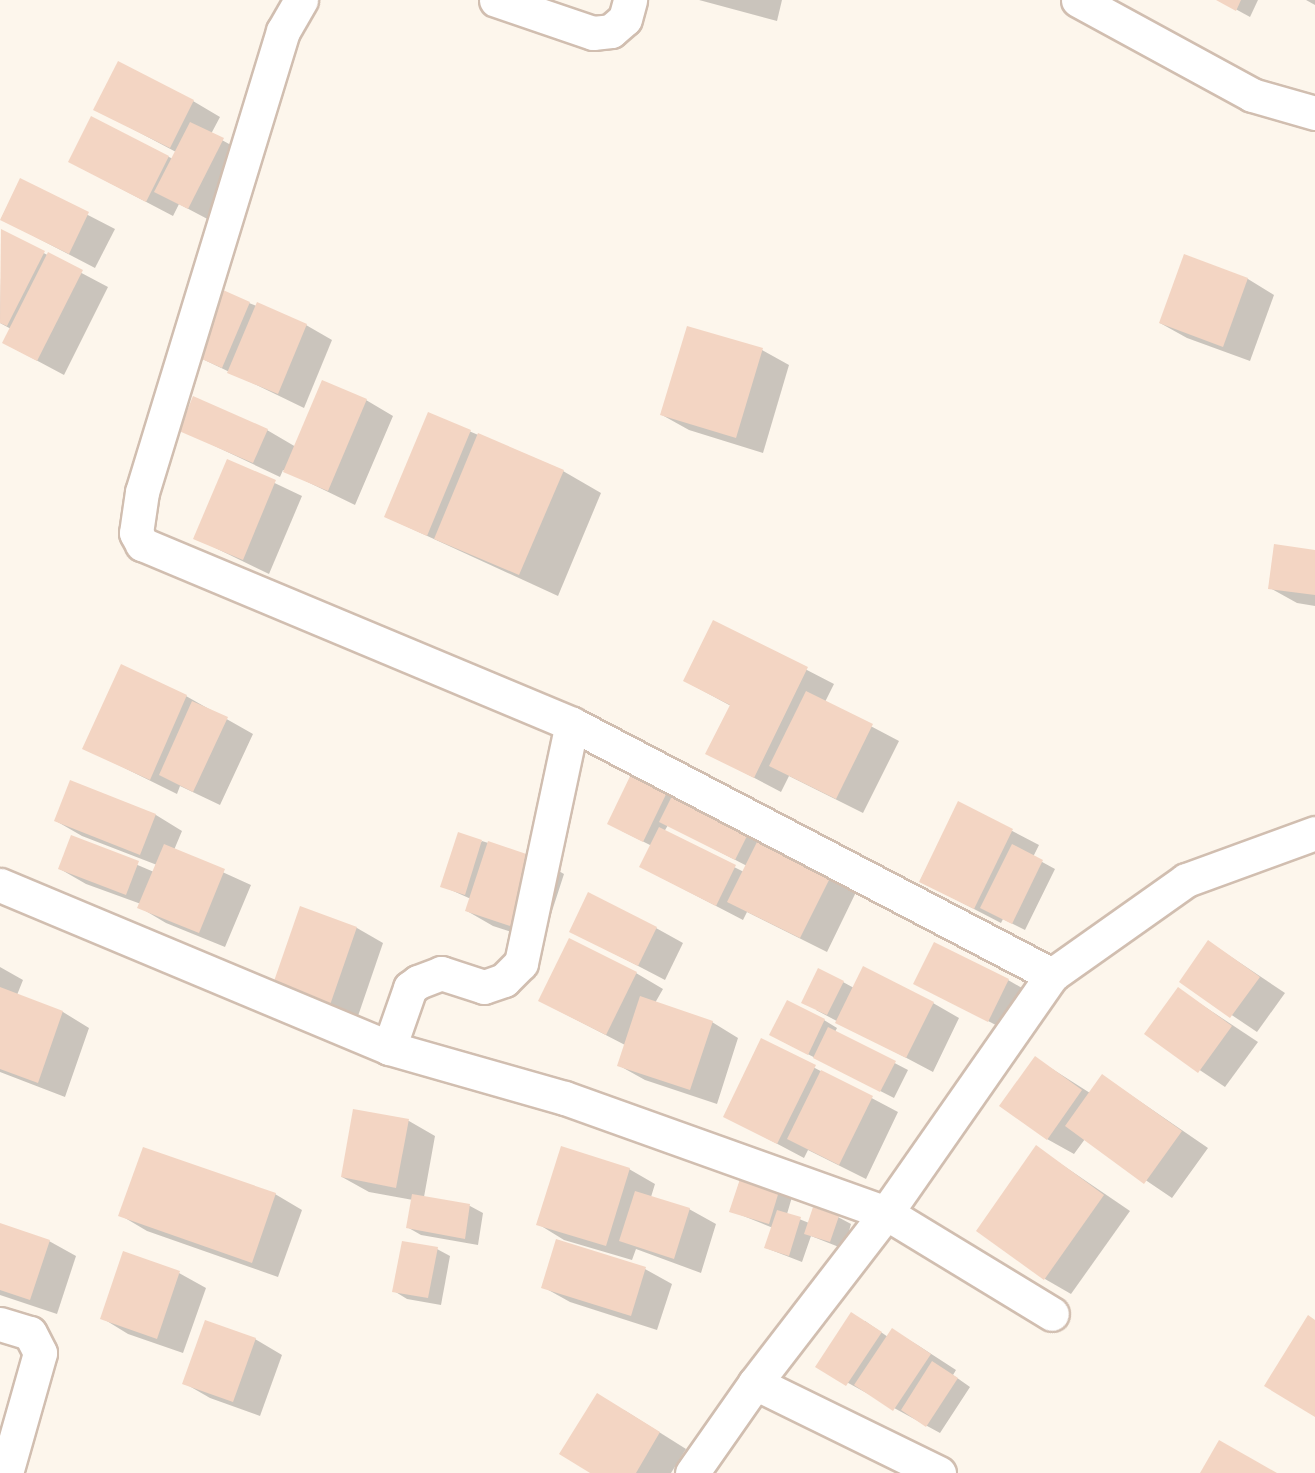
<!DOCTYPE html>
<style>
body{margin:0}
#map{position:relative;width:1315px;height:1473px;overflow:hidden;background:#fdf6ec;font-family:Karla,sans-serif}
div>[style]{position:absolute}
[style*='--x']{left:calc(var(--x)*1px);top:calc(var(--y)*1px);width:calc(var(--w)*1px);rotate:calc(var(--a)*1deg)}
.shadow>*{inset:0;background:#0003}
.building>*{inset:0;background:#f3d5c3}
.roads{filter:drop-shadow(2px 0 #d1beb0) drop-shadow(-2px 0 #d1beb0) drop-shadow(0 2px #d1beb0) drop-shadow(0 -2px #d1beb0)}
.minor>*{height:33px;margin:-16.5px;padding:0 16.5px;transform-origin:16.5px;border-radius:16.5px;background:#fff}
span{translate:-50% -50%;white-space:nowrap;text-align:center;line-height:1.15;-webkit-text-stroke:4.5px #fffaf3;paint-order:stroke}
</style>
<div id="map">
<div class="shadow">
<i style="clip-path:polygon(699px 0,782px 0,777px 21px)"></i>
<i style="clip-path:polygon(1219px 0,1258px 0,1250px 17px)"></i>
<i style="clip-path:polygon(1306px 0,1315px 0,1315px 5px)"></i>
<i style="clip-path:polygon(193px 101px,220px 117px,211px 134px,249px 155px,215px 223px,179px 204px,173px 216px,70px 162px,92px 118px,173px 159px,176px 152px,95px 109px)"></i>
<i style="clip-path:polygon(20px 180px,115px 229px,95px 268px,1px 219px)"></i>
<i style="clip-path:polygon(2px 231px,108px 287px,64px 375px,4px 343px,11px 329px,0 323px)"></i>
<i style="clip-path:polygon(1185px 256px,1248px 279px,1274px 295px,1250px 361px,1187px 338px,1160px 323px)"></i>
<i style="clip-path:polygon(249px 303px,306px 325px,332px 340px,304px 408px,188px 352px)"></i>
<i style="clip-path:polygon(762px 350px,789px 365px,763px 453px,689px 430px,662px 415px)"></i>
<i style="clip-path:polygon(366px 400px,393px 416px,355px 505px,283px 470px,280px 477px,181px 430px,267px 430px,296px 447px)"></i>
<i style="clip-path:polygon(429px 414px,563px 471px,601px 493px,558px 596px,386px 517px)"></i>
<i style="clip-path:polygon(228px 461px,302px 496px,269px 574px,195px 538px)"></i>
<i style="clip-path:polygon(1315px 551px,1315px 606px,1297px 603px,1270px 588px)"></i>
<i style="clip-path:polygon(714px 622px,834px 684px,825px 702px,899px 741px,863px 813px,789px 776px,781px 792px,707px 753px,731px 706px,685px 681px)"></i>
<i style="clip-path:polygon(186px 696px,253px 734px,220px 805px,180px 786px,177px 794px,84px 748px)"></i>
<i style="clip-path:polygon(evenodd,636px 768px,858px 888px,827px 952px,747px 912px,743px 920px,641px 867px,652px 846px,622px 831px,636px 768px,668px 825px,747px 866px,744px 872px,664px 832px,668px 825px)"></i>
<i style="clip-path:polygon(71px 782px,156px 815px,182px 831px,174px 850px,251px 885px,225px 947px,166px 923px,139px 907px,141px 904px,86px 884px,60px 869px,72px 837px,154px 872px,157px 865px,82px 836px,56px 821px)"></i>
<i style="clip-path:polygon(959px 803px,1039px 845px,1033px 857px,1055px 869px,1025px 930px,1003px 919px,1001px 923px,920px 881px)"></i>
<i style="clip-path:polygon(482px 841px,538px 859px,564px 874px,542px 942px,493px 926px,467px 911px,471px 899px,442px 886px)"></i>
<i style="clip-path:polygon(301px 908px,357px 928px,383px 943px,357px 1019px,301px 998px)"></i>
<i style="clip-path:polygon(656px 928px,683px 943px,665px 980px,571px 931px)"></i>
<i style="clip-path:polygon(1209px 942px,1285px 993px,1257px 1032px,1181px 981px)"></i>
<i style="clip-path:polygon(0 967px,23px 980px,17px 995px,63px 1012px,89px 1028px,65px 1097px,0 1072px)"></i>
<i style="clip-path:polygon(636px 973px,663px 989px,655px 1003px,712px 1022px,738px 1038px,717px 1104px,645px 1080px,618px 1065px,625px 1045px,540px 1001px)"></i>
<i style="clip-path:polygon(1008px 980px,1034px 995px,1015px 1035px,915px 983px)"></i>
<i style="clip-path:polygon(843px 982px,854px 988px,933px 1003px,959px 1018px,933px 1072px,816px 1010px)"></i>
<i style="clip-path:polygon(1178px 989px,1258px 1042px,1225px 1087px,1146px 1034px)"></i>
<i style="clip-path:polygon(824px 1020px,837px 1028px,835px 1032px,908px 1070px,894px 1098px,784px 1042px)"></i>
<i style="clip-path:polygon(762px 1040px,898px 1112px,866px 1179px,808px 1150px,804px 1158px,725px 1116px)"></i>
<i style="clip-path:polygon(1035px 1058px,1090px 1093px,1103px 1076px,1208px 1148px,1172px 1198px,1085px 1139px,1074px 1154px,1047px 1139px)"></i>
<i style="clip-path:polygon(354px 1111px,409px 1121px,435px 1136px,424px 1197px,470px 1206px,483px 1213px,478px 1245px,421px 1235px,407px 1227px,413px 1200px,369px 1192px,342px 1177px)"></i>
<i style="clip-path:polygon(1036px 1147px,1130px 1211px,1071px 1294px,1045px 1279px)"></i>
<i style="clip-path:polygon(629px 1169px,655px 1184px,651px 1197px,689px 1209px,716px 1224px,701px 1273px,636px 1249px,632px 1260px,564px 1240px,538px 1224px)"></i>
<i style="clip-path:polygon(741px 1177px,792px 1197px,787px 1214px,809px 1223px,838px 1217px,851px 1224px,844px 1249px,811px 1236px,802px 1262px,766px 1248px,773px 1228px,731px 1211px)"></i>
<i style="clip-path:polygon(275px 1194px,302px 1210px,278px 1277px,147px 1231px,120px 1215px)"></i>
<i style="clip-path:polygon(0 1225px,49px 1241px,76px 1256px,57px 1314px,0 1295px)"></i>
<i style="clip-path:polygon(557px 1240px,645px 1269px,672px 1284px,657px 1330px,570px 1302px,543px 1287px)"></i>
<i style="clip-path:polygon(437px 1249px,450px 1256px,441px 1305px,407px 1299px,394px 1291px)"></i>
<i style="clip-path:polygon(179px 1273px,206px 1288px,183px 1353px,128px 1334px,102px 1318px)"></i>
<i style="clip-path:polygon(865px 1321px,888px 1337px,893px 1330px,919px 1346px,956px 1370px,953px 1375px,970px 1387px,940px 1433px,817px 1366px)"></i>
<i style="clip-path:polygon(255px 1339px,282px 1355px,260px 1416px,210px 1398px,184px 1383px)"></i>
<i style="clip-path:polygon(624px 1410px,686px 1449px,671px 1473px,593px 1473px)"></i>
</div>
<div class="building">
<i style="clip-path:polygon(1216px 0,1241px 0,1236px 11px)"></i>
<i style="clip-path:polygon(118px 61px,194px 100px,170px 148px,93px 110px)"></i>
<i style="clip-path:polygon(91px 116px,169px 156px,146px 202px,68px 162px)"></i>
<i style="clip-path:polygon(190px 122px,224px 138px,188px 209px,154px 192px)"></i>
<i style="clip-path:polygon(20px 178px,89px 212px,69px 254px,0 220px)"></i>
<i style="clip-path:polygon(1px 229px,45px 251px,7px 326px,0 323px)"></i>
<i style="clip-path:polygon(48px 252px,83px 270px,37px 361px,2px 343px)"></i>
<i style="clip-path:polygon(1184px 254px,1248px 278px,1223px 347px,1159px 323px)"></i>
<i style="clip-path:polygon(214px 286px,250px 302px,222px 368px,186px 352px)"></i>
<i style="clip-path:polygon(257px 302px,307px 324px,278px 394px,227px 373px)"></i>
<i style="clip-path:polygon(687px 326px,763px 348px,736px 438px,660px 415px)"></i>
<i style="clip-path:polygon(322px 380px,367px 399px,328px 491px,283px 472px)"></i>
<i style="clip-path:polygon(193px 396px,268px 429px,253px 463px,179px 431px)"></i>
<i style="clip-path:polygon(428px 412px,471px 430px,427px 536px,384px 517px)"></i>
<i style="clip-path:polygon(478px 433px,564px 470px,519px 575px,434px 539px)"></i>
<i style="clip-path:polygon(227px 459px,276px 480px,243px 560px,193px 539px)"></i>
<i style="clip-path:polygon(1274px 544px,1315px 550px,1315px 595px,1268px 589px)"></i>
<i style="clip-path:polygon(713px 620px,808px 667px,754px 778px,705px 754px,730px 705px,683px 681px)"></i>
<i style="clip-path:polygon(121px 664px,187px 695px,150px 780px,82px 749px)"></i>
<i style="clip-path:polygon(806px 691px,873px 724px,836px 799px,769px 766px)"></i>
<i style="clip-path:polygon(192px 701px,228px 717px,193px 792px,159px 775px)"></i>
<i style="clip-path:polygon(635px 766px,671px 784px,643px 842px,607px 824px)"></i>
<i style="clip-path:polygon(70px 780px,156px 814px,140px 855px,54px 821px)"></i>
<i style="clip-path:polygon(676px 788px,752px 826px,735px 860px,659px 822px)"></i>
<i style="clip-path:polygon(958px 801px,1013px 829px,974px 909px,919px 882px)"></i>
<i style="clip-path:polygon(659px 827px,736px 865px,716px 906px,639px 867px)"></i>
<i style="clip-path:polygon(458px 832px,482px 840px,465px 895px,440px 887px)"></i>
<i style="clip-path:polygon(71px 835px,139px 861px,126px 895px,58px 869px)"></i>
<i style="clip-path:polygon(760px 836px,833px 872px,800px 938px,727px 902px)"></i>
<i style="clip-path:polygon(488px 841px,538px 858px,516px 928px,465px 911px)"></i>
<i style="clip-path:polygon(164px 844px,225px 869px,199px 933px,137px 908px)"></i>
<i style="clip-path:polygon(1012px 844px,1043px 860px,1012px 924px,980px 908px)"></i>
<i style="clip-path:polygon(588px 892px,657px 927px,638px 966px,569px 932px)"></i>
<i style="clip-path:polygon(300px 906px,357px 927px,330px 1005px,273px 984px)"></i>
<i style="clip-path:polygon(569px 938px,637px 972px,606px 1035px,538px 1001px)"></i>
<i style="clip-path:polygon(1208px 940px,1260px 977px,1230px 1018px,1179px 982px)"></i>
<i style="clip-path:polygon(934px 942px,1009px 979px,988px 1022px,913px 984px)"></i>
<i style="clip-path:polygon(863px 966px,934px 1002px,906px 1058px,835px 1023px)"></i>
<i style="clip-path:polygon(818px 968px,844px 981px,827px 1015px,801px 1003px)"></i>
<i style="clip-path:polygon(0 987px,63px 1011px,38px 1083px,0 1069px)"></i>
<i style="clip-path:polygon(1178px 987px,1232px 1026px,1198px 1073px,1144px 1034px)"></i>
<i style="clip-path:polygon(640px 996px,713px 1021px,690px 1090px,617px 1066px)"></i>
<i style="clip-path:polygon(787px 1000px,825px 1019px,808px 1055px,769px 1035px)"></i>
<i style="clip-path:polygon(828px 1027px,896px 1061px,880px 1092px,813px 1058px)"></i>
<i style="clip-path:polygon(761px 1038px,816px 1065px,777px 1144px,723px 1117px)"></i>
<i style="clip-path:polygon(1035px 1056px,1082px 1090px,1047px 1140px,999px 1106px)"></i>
<i style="clip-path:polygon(821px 1070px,873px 1096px,839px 1165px,787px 1139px)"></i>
<i style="clip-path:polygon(1102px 1074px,1182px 1131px,1144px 1184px,1065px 1126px)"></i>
<i style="clip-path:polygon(353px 1109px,409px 1119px,396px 1188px,341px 1177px)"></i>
<i style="clip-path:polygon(1036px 1145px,1104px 1195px,1044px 1280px,976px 1231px)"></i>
<i style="clip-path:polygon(561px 1146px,630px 1168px,606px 1246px,536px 1225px)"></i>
<i style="clip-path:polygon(143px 1147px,276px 1193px,252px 1263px,118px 1216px)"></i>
<i style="clip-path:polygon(741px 1176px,780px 1188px,769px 1224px,729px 1212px)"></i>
<i style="clip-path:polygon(635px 1191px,690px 1208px,674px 1259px,619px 1241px)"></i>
<i style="clip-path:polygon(412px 1194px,470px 1204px,465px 1239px,406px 1228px)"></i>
<i style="clip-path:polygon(813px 1207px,839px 1216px,830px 1242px,804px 1234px)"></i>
<i style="clip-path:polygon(777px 1210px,801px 1217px,789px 1256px,764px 1248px)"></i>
<i style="clip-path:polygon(0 1223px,50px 1240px,30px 1300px,0 1290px)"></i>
<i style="clip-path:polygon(556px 1239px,646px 1267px,631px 1316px,541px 1288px)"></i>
<i style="clip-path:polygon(402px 1241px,438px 1247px,428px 1298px,392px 1292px)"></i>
<i style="clip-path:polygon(123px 1251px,180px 1271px,157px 1339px,100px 1319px)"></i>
<i style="clip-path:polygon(851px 1312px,882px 1332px,846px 1386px,815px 1367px)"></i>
<i style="clip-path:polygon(1308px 1315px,1315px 1320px,1315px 1417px,1264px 1386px)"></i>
<i style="clip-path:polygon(205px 1320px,256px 1338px,233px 1402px,182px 1384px)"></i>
<i style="clip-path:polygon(892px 1328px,931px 1354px,893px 1411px,854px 1385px)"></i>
<i style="clip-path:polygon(932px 1361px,958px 1378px,926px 1427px,901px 1410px)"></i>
<i style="clip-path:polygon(597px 1393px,660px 1432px,636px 1473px,590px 1473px,559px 1454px)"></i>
<i style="clip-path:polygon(1219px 1440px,1277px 1473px,1200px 1473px)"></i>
</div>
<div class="roads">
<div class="minor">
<i style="--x:301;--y:0;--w:36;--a:120"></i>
<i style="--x:283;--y:31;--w:482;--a:107"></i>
<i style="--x:142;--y:492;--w:41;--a:98.3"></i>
<i style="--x:136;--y:533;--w:13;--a:61"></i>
<i style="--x:142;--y:544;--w:466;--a:22.7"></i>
<i style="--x:572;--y:724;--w:542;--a:27.61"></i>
<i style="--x:496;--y:0;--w:102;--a:18.8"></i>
<i style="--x:593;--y:33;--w:18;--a:-6"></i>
<i style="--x:611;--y:31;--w:18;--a:-41"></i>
<i style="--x:625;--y:19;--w:20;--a:-75"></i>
<i style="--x:1078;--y:0;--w:198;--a:28.6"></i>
<i style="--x:1252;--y:95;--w:66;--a:15.9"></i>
<i style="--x:0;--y:885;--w:422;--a:22.7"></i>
<i style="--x:389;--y:1048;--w:183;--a:15.9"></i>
<i style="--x:565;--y:1098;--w:341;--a:19.7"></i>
<i style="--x:886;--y:1213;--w:194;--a:31.3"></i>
<i style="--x:389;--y:1048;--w:64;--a:-70.7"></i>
<i style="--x:410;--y:988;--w:10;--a:-37"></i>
<i style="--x:418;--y:982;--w:25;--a:-21"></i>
<i style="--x:441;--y:973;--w:45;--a:18"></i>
<i style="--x:484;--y:987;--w:21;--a:-19"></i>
<i style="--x:504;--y:980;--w:24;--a:-45"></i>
<i style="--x:521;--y:963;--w:244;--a:-78"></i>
<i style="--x:0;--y:1324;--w:31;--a:17"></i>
<i style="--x:30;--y:1333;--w:22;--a:63"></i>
<i style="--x:40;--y:1353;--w:125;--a:105.8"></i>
<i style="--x:755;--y:1383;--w:205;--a:26.1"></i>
<i style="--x:692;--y:1473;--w:110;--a:-55"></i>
<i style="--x:755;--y:1383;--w:215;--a:-52.4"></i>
<i style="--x:886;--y:1213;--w:290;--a:-55.1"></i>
<i style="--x:1052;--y:975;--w:164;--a:-35.3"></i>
<i style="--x:1186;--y:880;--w:137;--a:-20"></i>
</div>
</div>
</div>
